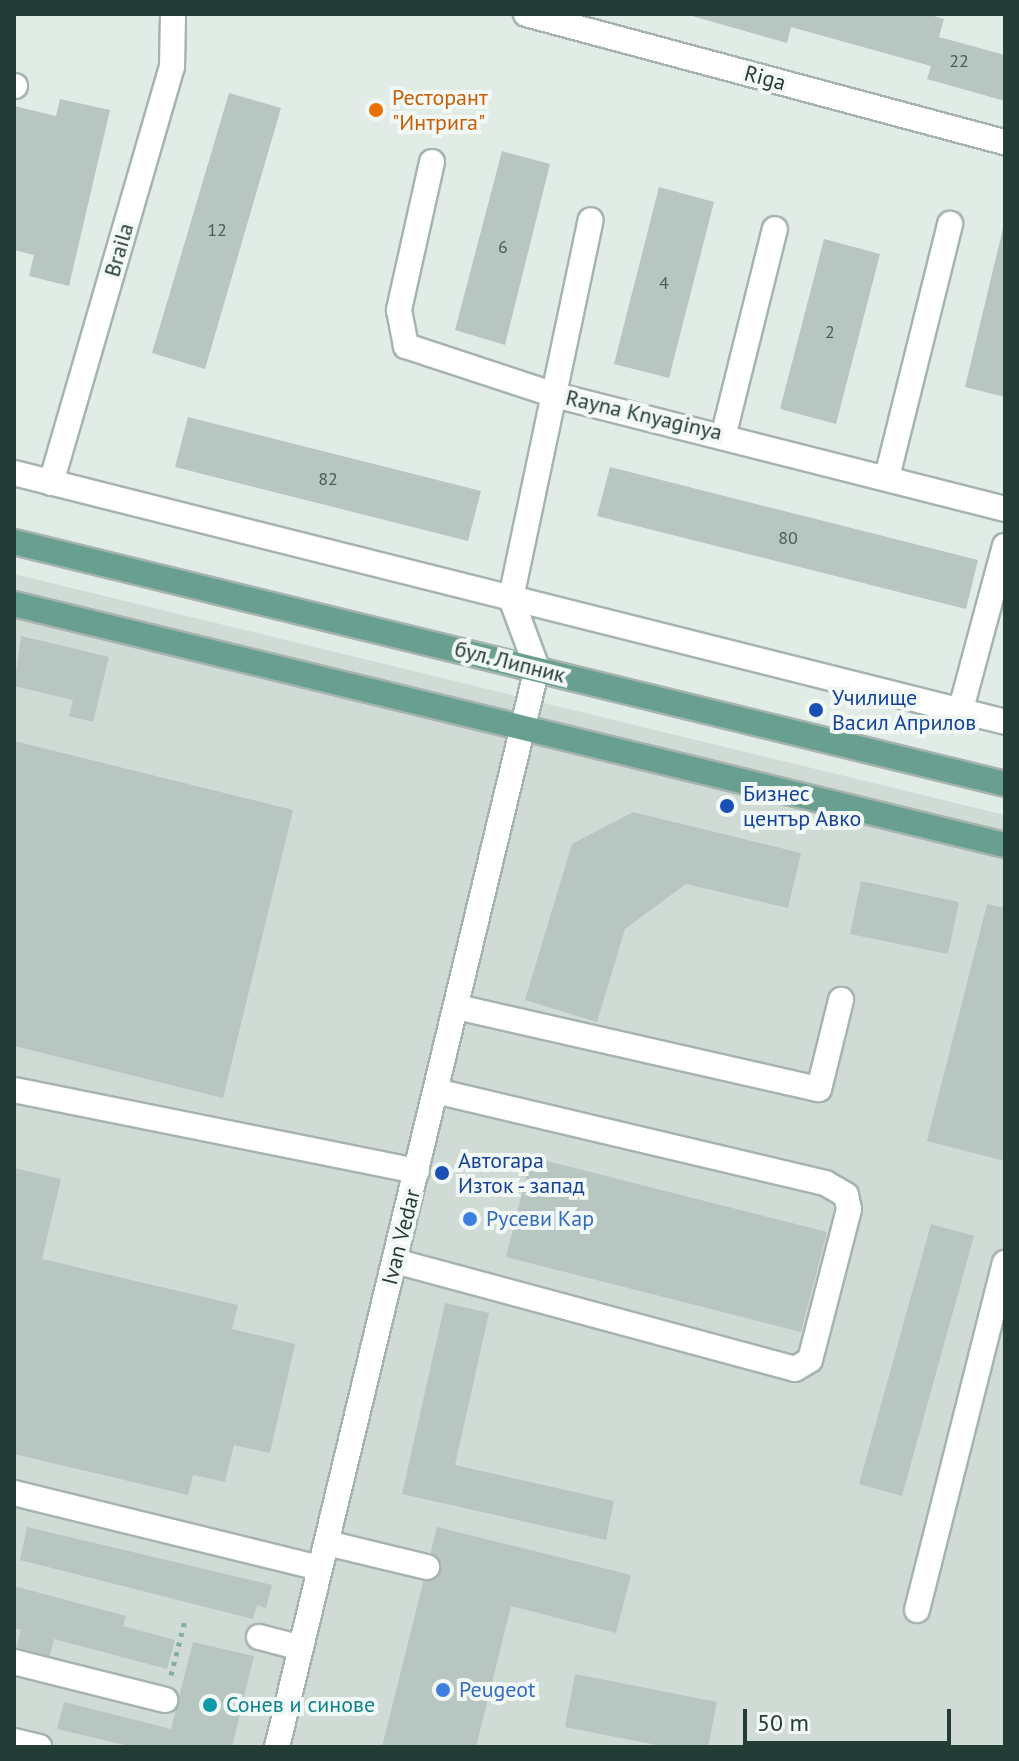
<!DOCTYPE html>
<meta charset="utf-8">
<style>
body{margin:0}
#map{position:relative;width:1019px;height:1761px;overflow:hidden;background:#e2ece7;font-family:"PT Sans",sans-serif}
div>[style]{position:absolute}
[style*='--x']{left:calc(var(--x)*1px);top:calc(var(--y)*1px);width:calc(var(--w)*1px);rotate:calc(var(--a)*1deg)}
.built>*{inset:0;background:#d0dbd6}
.building>*{inset:0;background:#b7c6c0}
.path>*{height:5px;margin-top:-2.5px;transform-origin:0;background:repeating-linear-gradient(90deg,#84aea0 0 4px,transparent 0 10px)}
.roads{filter:drop-shadow(2px 0 #a5b4ae) drop-shadow(-2px 0 #a5b4ae) drop-shadow(0 2px #a5b4ae) drop-shadow(0 -2px #a5b4ae)}
.minor>*{height:24px;margin:-12px;padding:0 12px;transform-origin:12px;border-radius:12px;background:#fff}
.major>*{height:24px;margin:-12px;padding:0 12px;transform-origin:12px;border-radius:12px;background:#689f90}
.dots>*{width:22px;height:22px;translate:-50% -50%;box-sizing:border-box;border:4px solid #f2f8f5;border-radius:50%}
span{translate:-50% -50%;white-space:nowrap;text-align:center;line-height:1.15;-webkit-text-stroke:8px #f2f8f5;paint-order:stroke}
.number-label{font-size:18px;color:#485e58}
.number-label span{-webkit-text-stroke-width:0}
.street-label{font-size:22px;color:#233c35}
.food-label{font-size:22px;color:#c56008}
.left{translate:0 -50%;text-align:left}
.transit-label{font-size:22px;color:#164399}
.shop-label{font-size:22px;color:#366cbe}
.culture-label{font-size:22px;color:#0d838f}
.frame{position:absolute;inset:0;border:16px solid #233c35;pointer-events:none}
.scale{position:absolute;left:743px;top:1709px;width:208px;height:36px;box-sizing:border-box;border:4px solid #233c35;border-top:0;padding-left:10px;font-size:24px;line-height:28px;white-space:nowrap;color:#233c35;-webkit-text-stroke:6px #f2f8f5;paint-order:stroke}
</style>
<div id="map">
<div class="built">
<i style="clip-path:polygon(14px 574px,1005px 815px,1005px 1747px,14px 1747px)"></i>
</div>
<div class="building">
<i style="clip-path:polygon(685px 14px,927px 14px,944px 19px,939px 37px,1005px 55px,1005px 101px,927px 79px,931px 66px,791px 27px,787px 43px)"></i>
<i style="clip-path:polygon(229px 93px,281px 108px,205px 369px,152px 353px)"></i>
<i style="clip-path:polygon(60px 99px,110px 110px,69px 286px,29px 276px,34px 255px,14px 250px,14px 106px,56px 116px)"></i>
<i style="clip-path:polygon(502px 151px,550px 164px,505px 345px,455px 330px)"></i>
<i style="clip-path:polygon(659px 187px,714px 202px,669px 378px,614px 364px)"></i>
<i style="clip-path:polygon(1004px 224px,1005px 224px,1005px 397px,965px 387px)"></i>
<i style="clip-path:polygon(824px 239px,880px 254px,836px 424px,780px 409px)"></i>
<i style="clip-path:polygon(188px 417px,481px 491px,468px 541px,175px 467px)"></i>
<i style="clip-path:polygon(610px 467px,978px 560px,966px 609px,597px 516px)"></i>
<i style="clip-path:polygon(21px 636px,109px 657px,93px 722px,69px 716px,73px 700px,14px 686px)"></i>
<i style="clip-path:polygon(14px 741px,293px 810px,223px 1098px,14px 1046px)"></i>
<i style="clip-path:polygon(633px 812px,801px 853px,788px 908px,686px 884px,625px 929px,597px 1022px,525px 1000px,572px 844px)"></i>
<i style="clip-path:polygon(861px 881px,959px 902px,948px 954px,850px 934px)"></i>
<i style="clip-path:polygon(987px 904px,1005px 908px,1005px 1161px,927px 1141px)"></i>
<i style="clip-path:polygon(531px 1157px,827px 1232px,801px 1332px,506px 1257px)"></i>
<i style="clip-path:polygon(14px 1168px,61px 1179px,42px 1259px,238px 1305px,232px 1329px,295px 1344px,270px 1453px,234px 1445px,225px 1482px,193px 1475px,188px 1495px,14px 1454px)"></i>
<i style="clip-path:polygon(931px 1224px,974px 1236px,902px 1496px,859px 1484px)"></i>
<i style="clip-path:polygon(445px 1303px,489px 1313px,455px 1465px,614px 1501px,606px 1540px,402px 1494px)"></i>
<i style="clip-path:polygon(27px 1527px,272px 1585px,266px 1608px,257px 1605px,253px 1619px,20px 1560px)"></i>
<i style="clip-path:polygon(437px 1527px,631px 1575px,616px 1633px,511px 1606px,476px 1747px,382px 1747px)"></i>
<i style="clip-path:polygon(14px 1586px,126px 1616px,123px 1626px,175px 1640px,167px 1669px,54px 1639px,47px 1666px,14px 1657px,21px 1630px,14px 1628px)"></i>
<i style="clip-path:polygon(193px 1642px,254px 1656px,232px 1747px,133px 1747px,57px 1729px,64px 1702px,171px 1729px)"></i>
<i style="clip-path:polygon(575px 1674px,717px 1702px,708px 1747px,667px 1747px,565px 1727px)"></i>
</div>
<div class="path">
<i style="--x:171;--y:1675;--w:57;--a:-75.7"></i>
</div>
<div class="roads">
<div class="minor">
<i style="--x:526;--y:14;--w:496;--a:15"></i>
<i style="--x:14;--y:86;--w:1;--a:0"></i>
<i style="--x:432;--y:162;--w:152;--a:102.6"></i>
<i style="--x:399;--y:310;--w:37;--a:79"></i>
<i style="--x:406;--y:346;--w:157;--a:18.2"></i>
<i style="--x:555;--y:395;--w:464;--a:14.2"></i>
<i style="--x:724;--y:433;--w:210;--a:-76"></i>
<i style="--x:14;--y:473;--w:1022;--a:14.1"></i>
<i style="--x:887;--y:477;--w:261;--a:-76"></i>
<i style="--x:51;--y:483;--w:433;--a:-73.8"></i>
<i style="--x:172;--y:67;--w:53;--a:-88.9"></i>
<i style="--x:962;--y:705;--w:165;--a:-74.9"></i>
<i style="--x:457;--y:1007;--w:371;--a:12.8"></i>
<i style="--x:819;--y:1089;--w:92;--a:-76.1"></i>
<i style="--x:14;--y:1090;--w:411;--a:11.4"></i>
<i style="--x:395;--y:1261;--w:414;--a:15.1"></i>
<i style="--x:795;--y:1369;--w:17;--a:-31"></i>
<i style="--x:810;--y:1360;--w:156;--a:-75.5"></i>
<i style="--x:849;--y:1209;--w:14;--a:-102"></i>
<i style="--x:846;--y:1195;--w:24;--a:-150"></i>
<i style="--x:825;--y:1183;--w:400;--a:-166.7"></i>
<i style="--x:14;--y:1493;--w:315;--a:13.8"></i>
<i style="--x:327;--y:1543;--w:103;--a:13.5"></i>
<i style="--x:917;--y:1610;--w:358;--a:-75.8"></i>
<i style="--x:259;--y:1637;--w:43;--a:14.7"></i>
<i style="--x:14;--y:1662;--w:156;--a:14.1"></i>
<i style="--x:14;--y:1741;--w:26;--a:13"></i>
<i style="--x:277;--y:1747;--w:1110;--a:-76.45"></i>
<i style="--x:537;--y:668;--w:75;--a:-110.4"></i>
<i style="--x:511;--y:598;--w:386;--a:-78.1"></i>
</div>
<div class="major">
<i style="--x:14;--y:542;--w:1020;--a:13.72"></i>
<i style="--x:14;--y:604;--w:1020;--a:13.67"></i>
</div>
</div>
<div class="dots">
<i style="left:376px;top:110px;background:#e8710a"></i>
<i style="left:816px;top:710px;background:#1a4fb4"></i>
<i style="left:727px;top:806px;background:#1a4fb4"></i>
<i style="left:442px;top:1173px;background:#1a4fb4"></i>
<i style="left:470px;top:1219px;background:#3f7fe0"></i>
<i style="left:443px;top:1690px;background:#3f7fe0"></i>
<i style="left:210px;top:1705px;background:#0f9aa8"></i>
</div>
<div class="number-label">
<span style="left:959px;top:61px">22</span>
<span style="left:217px;top:230px">12</span>
<span style="left:503px;top:247px">6</span>
<span style="left:664px;top:283px">4</span>
<span style="left:830px;top:332px">2</span>
<span style="left:328px;top:479px">82</span>
<span style="left:788px;top:538px">80</span>
</div>
<div class="street-label">
<span style="left:765px;top:78px;rotate:15deg">Riga</span>
<span style="left:119px;top:250px;rotate:-74deg">Braila</span>
<span style="left:644px;top:415px;rotate:13deg">Rayna Knyaginya</span>
<span style="left:510px;top:662px;rotate:14deg">бул. Липник</span>
<span style="left:401px;top:1237px;rotate:-76deg">Ivan Vedar</span>
</div>
<div class="food-label">
<span class="left" style="left:392px;top:110px">Ресторант<br>"Интрига"</span>
</div>
<div class="transit-label">
<span class="left" style="left:832px;top:710px">Училище<br>Васил Априлов</span>
<span class="left" style="left:743px;top:806px">Бизнес<br>център Авко</span>
<span class="left" style="left:458px;top:1173px">Автогара<br>Изток - запад</span>
</div>
<div class="shop-label">
<span class="left" style="left:486px;top:1219px">Русеви Кар</span>
<span class="left" style="left:459px;top:1690px">Peugeot</span>
</div>
<div class="culture-label">
<span class="left" style="left:226px;top:1705px">Сонев и синове</span>
</div>
<div class="frame"></div>
<div class="scale">50 m</div>
</div>
